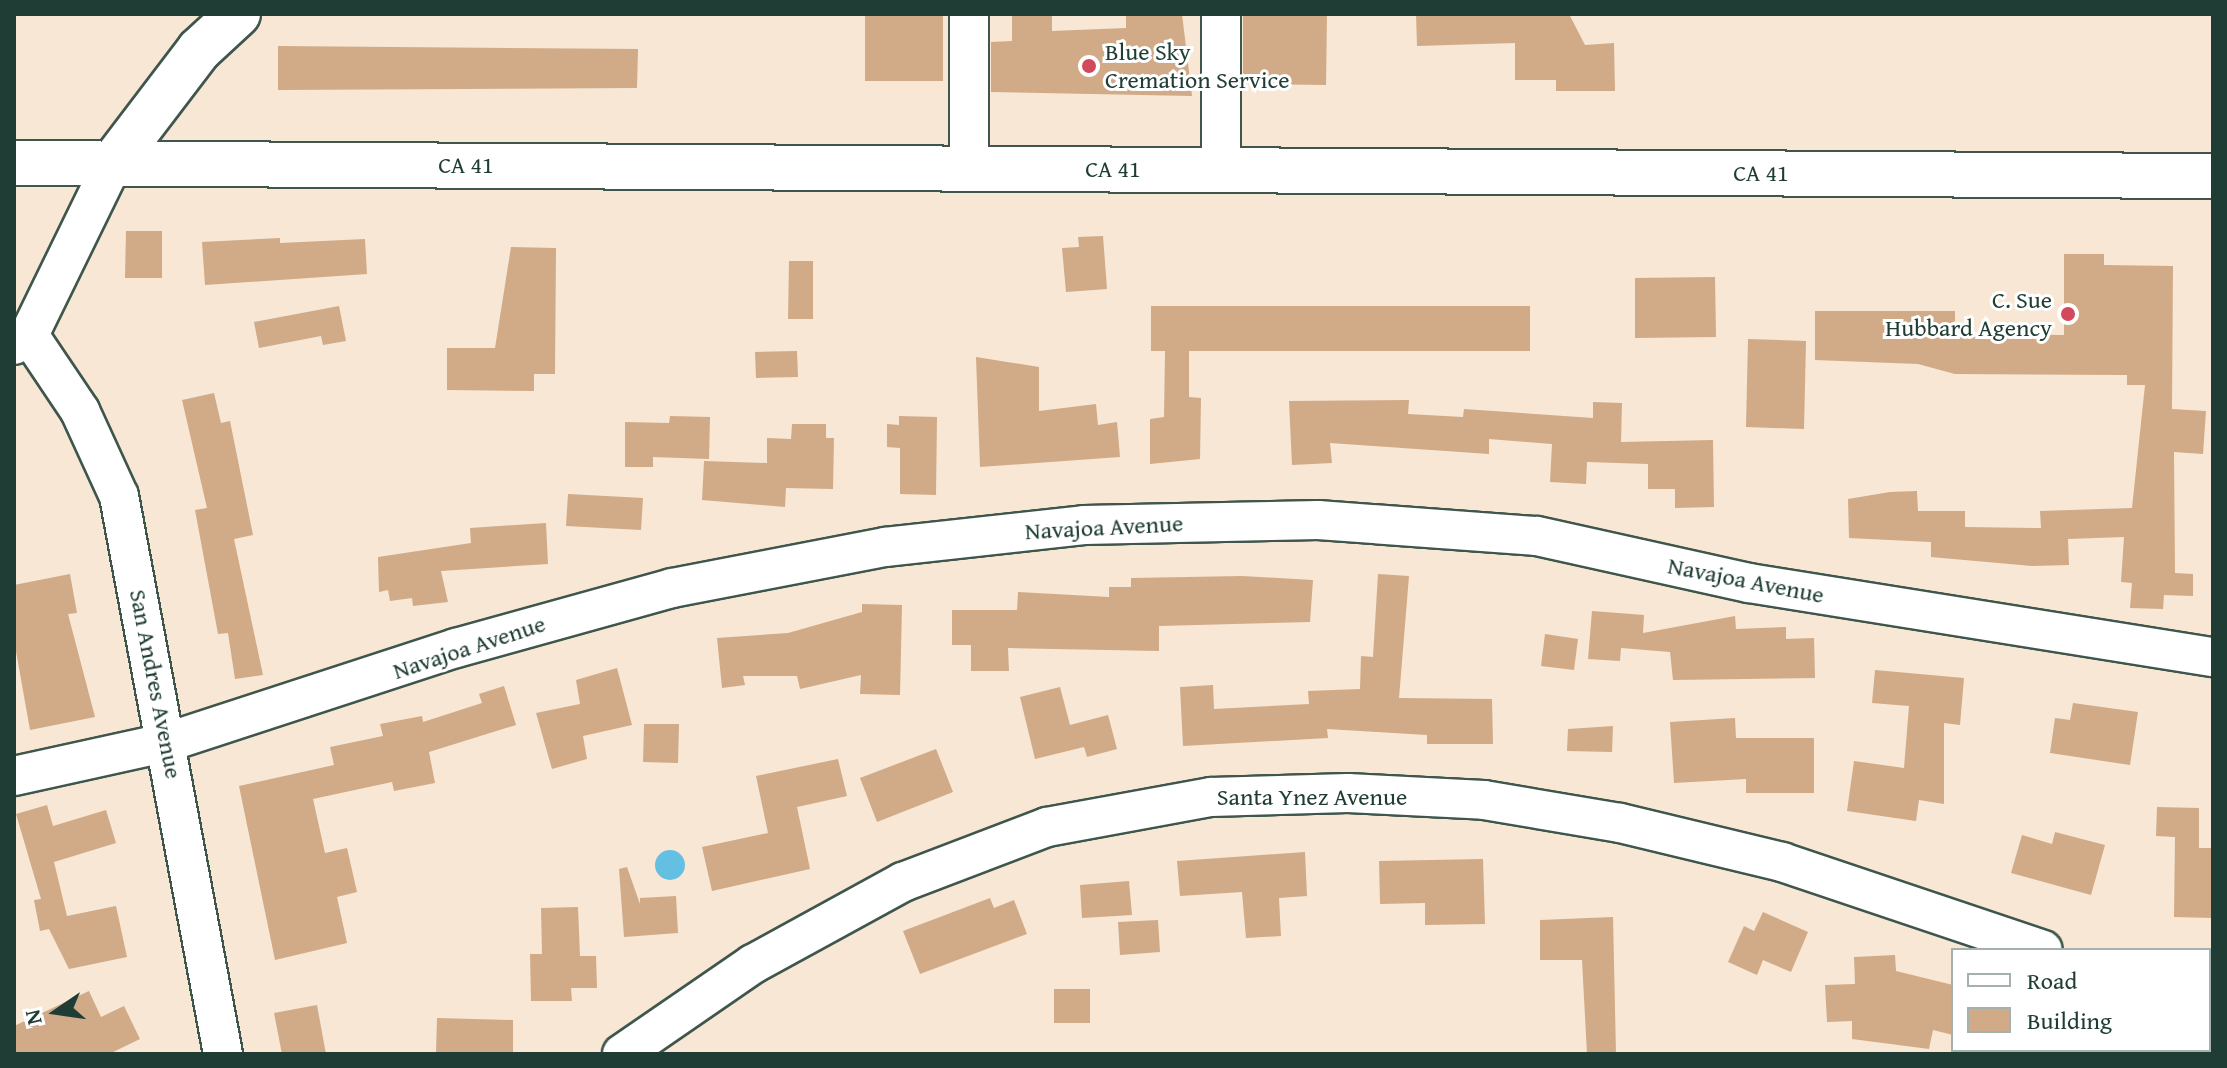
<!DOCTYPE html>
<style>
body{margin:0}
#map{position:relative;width:2227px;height:1068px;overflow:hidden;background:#f7e7d4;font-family:"Gentium Book Plus",serif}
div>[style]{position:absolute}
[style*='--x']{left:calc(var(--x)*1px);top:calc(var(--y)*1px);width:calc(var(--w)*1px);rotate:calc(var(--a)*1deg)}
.water>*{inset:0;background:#64c0e2}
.round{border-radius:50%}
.building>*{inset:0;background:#d1aa88}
.roads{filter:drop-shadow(2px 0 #3f564c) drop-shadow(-2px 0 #3f564c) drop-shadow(0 2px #3f564c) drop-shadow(0 -2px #3f564c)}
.minor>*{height:38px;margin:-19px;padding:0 19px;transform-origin:19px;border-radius:19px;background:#fff}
.major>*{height:44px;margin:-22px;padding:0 22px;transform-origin:22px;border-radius:22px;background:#fff}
.dots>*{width:22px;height:22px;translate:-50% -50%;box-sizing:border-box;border:4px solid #fff;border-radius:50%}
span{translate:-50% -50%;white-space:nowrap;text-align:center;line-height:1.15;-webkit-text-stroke:6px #fff;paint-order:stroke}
.poi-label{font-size:24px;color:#1f3d34}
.left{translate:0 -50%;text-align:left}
.right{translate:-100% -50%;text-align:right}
.street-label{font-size:24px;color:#1f3d34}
.frame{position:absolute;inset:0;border:16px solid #1f3d34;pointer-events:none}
.legend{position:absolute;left:1951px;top:948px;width:260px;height:104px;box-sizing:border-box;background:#fff;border:2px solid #a5b1ae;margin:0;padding:10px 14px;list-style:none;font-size:24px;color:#1f3d34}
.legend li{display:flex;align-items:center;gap:16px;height:40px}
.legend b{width:40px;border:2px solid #a5b1ae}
.north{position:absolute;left:16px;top:972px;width:80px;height:80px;-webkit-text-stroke:6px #fff;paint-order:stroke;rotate:257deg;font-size:22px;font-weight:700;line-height:32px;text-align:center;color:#1f3d34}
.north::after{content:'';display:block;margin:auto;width:28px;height:36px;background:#1f3d34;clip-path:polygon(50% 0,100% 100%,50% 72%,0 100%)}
</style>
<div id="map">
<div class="water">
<i class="round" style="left:655px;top:850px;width:30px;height:30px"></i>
</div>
<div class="building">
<i style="clip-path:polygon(865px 14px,943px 14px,943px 81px,865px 81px)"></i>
<i style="clip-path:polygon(1012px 14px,1052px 14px,1052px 31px,1126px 28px,1126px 14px,1182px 14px,1192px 96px,991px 92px,991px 42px,1012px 41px)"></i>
<i style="clip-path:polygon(1243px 14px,1327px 14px,1326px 85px,1243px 84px)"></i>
<i style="clip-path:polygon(1416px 14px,1569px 14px,1585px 45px,1614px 43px,1615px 91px,1556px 91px,1556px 80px,1515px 80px,1515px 43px,1417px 46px)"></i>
<i style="clip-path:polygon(278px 46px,638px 49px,637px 88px,278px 90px)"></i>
<i style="clip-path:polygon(126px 231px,162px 231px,162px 278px,125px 278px)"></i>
<i style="clip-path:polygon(1103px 236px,1107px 289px,1066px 292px,1062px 248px,1079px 247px,1078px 237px)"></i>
<i style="clip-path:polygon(280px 238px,280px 243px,365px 239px,367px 274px,205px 285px,202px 242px)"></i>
<i style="clip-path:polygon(511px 247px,556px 248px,555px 374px,534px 374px,534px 391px,447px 390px,447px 348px,495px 348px)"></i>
<i style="clip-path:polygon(2064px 254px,2104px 254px,2104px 265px,2173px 266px,2172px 409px,2206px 411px,2203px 454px,2174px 452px,2175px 573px,2193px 574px,2193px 596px,2164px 595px,2163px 609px,2130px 608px,2132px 583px,2121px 582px,2124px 537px,2068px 539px,2069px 565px,2032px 566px,1931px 557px,1931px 542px,1849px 538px,1848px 499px,1890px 492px,1917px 491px,1918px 511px,1965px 511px,1965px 527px,2041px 528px,2040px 511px,2132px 508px,2145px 385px,2127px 385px,2127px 375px,1955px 374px,1918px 364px,1815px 360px,1815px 311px,1955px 311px,1955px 334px,2064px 335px)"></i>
<i style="clip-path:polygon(789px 261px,813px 261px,813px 319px,788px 319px)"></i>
<i style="clip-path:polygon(1715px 277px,1716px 337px,1635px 338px,1635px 278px)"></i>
<i style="clip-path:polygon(339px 306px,346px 341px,323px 345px,321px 336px,259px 348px,254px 322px)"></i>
<i style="clip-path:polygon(1151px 306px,1530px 306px,1530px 351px,1189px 351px,1189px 397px,1201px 398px,1200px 459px,1150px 464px,1150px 419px,1164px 417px,1165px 351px,1151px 351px)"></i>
<i style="clip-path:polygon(1748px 339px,1806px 341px,1804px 429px,1746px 427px)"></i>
<i style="clip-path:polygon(797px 351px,798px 377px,756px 378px,755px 352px)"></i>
<i style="clip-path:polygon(976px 357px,1039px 367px,1039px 411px,1096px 404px,1098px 425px,1117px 422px,1120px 457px,980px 467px)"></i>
<i style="clip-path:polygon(214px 393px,221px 423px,230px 421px,253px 535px,234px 539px,263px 675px,235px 679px,228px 633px,218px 634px,195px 510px,207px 508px,182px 400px)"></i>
<i style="clip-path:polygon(1409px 400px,1408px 414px,1463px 417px,1464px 409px,1593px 418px,1593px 402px,1622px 403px,1621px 442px,1713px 440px,1714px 507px,1675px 508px,1675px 489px,1648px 489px,1648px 464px,1587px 462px,1586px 484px,1550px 482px,1552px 444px,1489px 439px,1489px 454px,1330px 443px,1332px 463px,1292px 465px,1289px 401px)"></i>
<i style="clip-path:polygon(670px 416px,710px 417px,709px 459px,653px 457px,653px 467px,625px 467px,625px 422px,669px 423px)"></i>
<i style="clip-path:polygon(899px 416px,937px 417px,936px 495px,900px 494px,900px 448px,887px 447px,887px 424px,899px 425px)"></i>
<i style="clip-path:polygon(792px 424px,826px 424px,826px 438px,834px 438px,833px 489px,786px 488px,785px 507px,702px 500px,704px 461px,767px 463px,767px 438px,791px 439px)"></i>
<i style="clip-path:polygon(568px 494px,643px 498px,641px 530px,566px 526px)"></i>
<i style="clip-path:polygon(546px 523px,548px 564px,441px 571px,448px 602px,413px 606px,412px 598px,390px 601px,388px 590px,379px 592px,378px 557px,471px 543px,470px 528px)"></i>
<i style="clip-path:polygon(70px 574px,77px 613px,68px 614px,95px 717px,30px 730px,14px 640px,14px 585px)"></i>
<i style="clip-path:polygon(1378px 574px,1409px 576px,1399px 698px,1492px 699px,1493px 744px,1427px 744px,1427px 735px,1327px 729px,1328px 738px,1183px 746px,1180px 687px,1213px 685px,1214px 709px,1309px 704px,1308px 691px,1360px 689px,1361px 656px,1373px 657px)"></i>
<i style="clip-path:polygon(1242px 576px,1313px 580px,1310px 622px,1159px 626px,1159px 651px,1008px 648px,1009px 671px,971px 671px,971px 645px,952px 645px,952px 610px,1017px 610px,1018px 592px,1109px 597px,1109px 587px,1131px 587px,1131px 578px)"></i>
<i style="clip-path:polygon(862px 604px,902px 605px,900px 695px,860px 694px,861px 675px,800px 689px,797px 676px,743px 676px,745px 685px,722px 688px,717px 638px,788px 633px,862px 612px)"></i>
<i style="clip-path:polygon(1592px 611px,1644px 615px,1643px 633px,1735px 616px,1736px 629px,1786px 627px,1786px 639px,1814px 638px,1815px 678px,1673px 680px,1670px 652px,1621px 648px,1620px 661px,1588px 659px)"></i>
<i style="clip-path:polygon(1545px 634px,1578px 639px,1574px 670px,1541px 666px)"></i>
<i style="clip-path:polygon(617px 668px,632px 725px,583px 736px,587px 759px,552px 769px,536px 713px,580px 704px,576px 680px)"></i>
<i style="clip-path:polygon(1875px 670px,1964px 678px,1960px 725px,1944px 723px,1944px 804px,1919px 800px,1916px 821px,1847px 811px,1854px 761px,1904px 768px,1909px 706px,1872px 703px)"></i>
<i style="clip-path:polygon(504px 686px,516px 725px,429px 752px,435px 783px,394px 791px,392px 782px,313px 799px,325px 853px,347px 848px,357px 892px,337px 897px,347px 943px,275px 960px,239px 786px,334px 765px,330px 747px,383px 736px,380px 724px,422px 716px,423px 722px,482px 703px,479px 694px)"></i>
<i style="clip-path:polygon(1060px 687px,1070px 725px,1108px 715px,1117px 749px,1087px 757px,1084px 747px,1035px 759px,1020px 697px)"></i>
<i style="clip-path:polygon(2073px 703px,2138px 712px,2130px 765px,2050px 753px,2055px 718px,2070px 720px)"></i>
<i style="clip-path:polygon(1735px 718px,1736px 738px,1814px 738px,1814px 793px,1746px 793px,1746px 779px,1674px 783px,1670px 722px)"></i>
<i style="clip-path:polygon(644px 724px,679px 724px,678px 763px,643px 762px)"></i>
<i style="clip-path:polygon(1613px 726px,1612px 752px,1567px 751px,1568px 729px)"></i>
<i style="clip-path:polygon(936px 749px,953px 792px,877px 822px,860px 778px)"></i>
<i style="clip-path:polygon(838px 759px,847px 796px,797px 807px,810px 869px,712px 891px,702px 847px,768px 833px,756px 776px)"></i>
<i style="clip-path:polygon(47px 805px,53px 826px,106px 810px,116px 843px,54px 862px,67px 916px,116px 906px,127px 957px,69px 969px,49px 929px,40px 931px,34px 900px,41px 899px,16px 814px)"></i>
<i style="clip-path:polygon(2157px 807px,2199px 808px,2199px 848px,2211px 848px,2213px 918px,2174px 917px,2175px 837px,2156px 836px)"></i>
<i style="clip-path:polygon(2055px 832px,2105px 845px,2091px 895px,2011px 873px,2022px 835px,2052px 844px)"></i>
<i style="clip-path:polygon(1305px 852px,1307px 896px,1279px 898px,1281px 936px,1246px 938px,1242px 892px,1180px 896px,1177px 861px)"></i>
<i style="clip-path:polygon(1483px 859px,1485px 924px,1425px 925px,1425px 903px,1380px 904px,1379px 861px)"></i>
<i style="clip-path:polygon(627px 867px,640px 904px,640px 898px,676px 896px,678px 933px,624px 937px,619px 869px)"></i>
<i style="clip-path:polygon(1129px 881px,1132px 915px,1082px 918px,1080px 885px)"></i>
<i style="clip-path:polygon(990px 898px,994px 908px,1014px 900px,1027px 934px,920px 974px,903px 931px)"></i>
<i style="clip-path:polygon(578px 907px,580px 956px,596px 956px,597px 988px,571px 988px,572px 1001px,531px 1001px,530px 954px,542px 954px,541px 908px)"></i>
<i style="clip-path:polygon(1763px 912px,1808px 932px,1791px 972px,1763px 960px,1757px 975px,1728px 962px,1744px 926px,1754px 931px)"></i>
<i style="clip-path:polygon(1613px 917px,1616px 1054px,1587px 1054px,1582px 960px,1540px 960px,1540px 920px)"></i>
<i style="clip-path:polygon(1158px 920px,1160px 952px,1120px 955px,1118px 922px)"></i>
<i style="clip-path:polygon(1895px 955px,1896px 971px,1953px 985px,1953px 1035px,1933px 1030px,1929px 1049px,1852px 1039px,1852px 1021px,1827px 1022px,1825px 985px,1855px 984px,1854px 957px)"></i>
<i style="clip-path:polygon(1054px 989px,1090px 989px,1090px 1023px,1054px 1023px)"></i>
<i style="clip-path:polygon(89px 991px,101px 1017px,124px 1006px,140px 1039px,109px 1054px,14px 1054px,14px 1026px)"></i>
<i style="clip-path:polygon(317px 1005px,326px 1054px,282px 1054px,274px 1013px)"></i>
<i style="clip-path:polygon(437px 1018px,513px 1020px,513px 1054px,436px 1054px)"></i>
</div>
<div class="roads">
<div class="minor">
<i style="--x:969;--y:14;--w:154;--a:90"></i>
<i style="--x:1221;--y:170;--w:156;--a:-90"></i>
<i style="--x:29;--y:335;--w:92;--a:56.1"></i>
<i style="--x:80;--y:411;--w:94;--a:65.4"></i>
<i style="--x:119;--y:496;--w:568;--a:79.44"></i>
<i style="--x:14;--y:345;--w:18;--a:-34"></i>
<i style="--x:29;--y:335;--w:191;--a:-64"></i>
<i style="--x:14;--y:776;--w:158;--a:-12.4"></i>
<i style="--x:168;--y:742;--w:303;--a:-18.1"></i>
<i style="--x:456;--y:648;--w:224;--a:-15.5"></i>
<i style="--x:672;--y:588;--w:217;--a:-10.9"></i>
<i style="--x:885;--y:547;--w:200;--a:-6.3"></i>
<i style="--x:1084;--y:525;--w:234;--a:-1.2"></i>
<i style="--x:1318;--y:520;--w:220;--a:4.2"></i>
<i style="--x:1537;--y:536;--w:217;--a:12.5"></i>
<i style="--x:1749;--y:583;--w:470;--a:9.1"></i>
<i style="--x:2209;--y:1006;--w:4;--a:14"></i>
<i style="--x:622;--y:1054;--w:159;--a:-34.5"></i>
<i style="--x:753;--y:964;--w:171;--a:-28.7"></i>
<i style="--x:903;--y:882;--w:154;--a:-20.9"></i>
<i style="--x:1047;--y:827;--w:167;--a:-10.4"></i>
<i style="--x:1211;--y:797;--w:137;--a:-1.7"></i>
<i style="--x:1348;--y:793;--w:136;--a:2.9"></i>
<i style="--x:1484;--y:800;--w:138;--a:9.6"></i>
<i style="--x:1620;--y:823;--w:167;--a:13.5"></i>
<i style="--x:1782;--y:862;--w:275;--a:18.6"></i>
</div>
<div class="major">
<i style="--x:14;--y:163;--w:2199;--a:0.34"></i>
<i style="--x:113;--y:163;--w:142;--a:-52.7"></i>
<i style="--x:199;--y:50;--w:53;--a:-42.7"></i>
</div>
</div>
<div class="dots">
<i style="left:1089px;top:66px;background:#d1495b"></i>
<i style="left:2068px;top:314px;background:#d1495b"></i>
</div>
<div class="poi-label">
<span class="left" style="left:1105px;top:66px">Blue Sky<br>Cremation Service</span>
<span class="right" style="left:2052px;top:314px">C. Sue<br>Hubbard Agency</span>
</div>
<div class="street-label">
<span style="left:466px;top:165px">CA 41</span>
<span style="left:1113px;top:169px">CA 41</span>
<span style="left:1761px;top:173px">CA 41</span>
<span style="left:1104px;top:527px;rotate:-3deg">Navajoa Avenue</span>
<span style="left:1746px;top:580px;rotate:11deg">Navajoa Avenue</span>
<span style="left:469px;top:647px;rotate:-18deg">Navajoa Avenue</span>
<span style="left:156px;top:684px;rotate:79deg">San Andres Avenue</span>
<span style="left:1312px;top:797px">Santa Ynez Avenue</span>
</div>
<div class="frame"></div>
<ul class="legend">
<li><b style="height:10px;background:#fff"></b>Road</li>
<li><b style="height:22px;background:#d1aa88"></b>Building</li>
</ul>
<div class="north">N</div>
</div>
